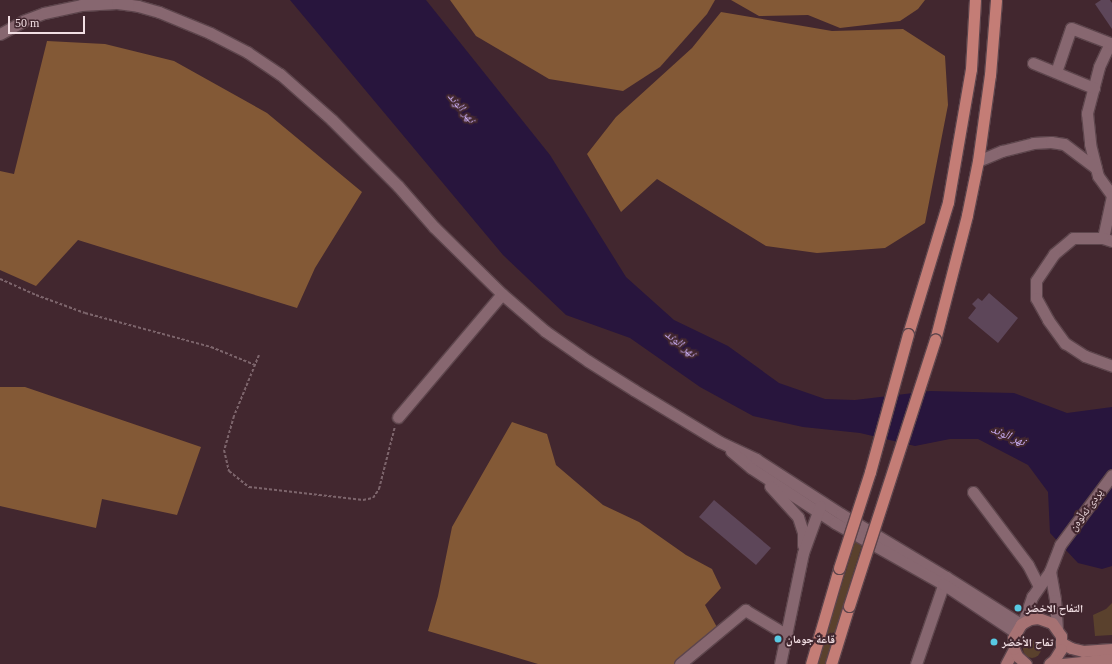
<!DOCTYPE html>
<meta charset="utf-8">
<style>
body{margin:0}
#map{position:relative;width:1112px;height:664px;overflow:hidden;background:#42272f;font-family:"Times New Roman","Noto Naskh Arabic",serif}
div>[style]{position:absolute}
[style*='--x']{left:calc(var(--x)*1px);top:calc(var(--y)*1px);width:calc(var(--w)*1px);rotate:calc(var(--a)*1deg)}
.green>*{inset:0;background:#5a412d}
.round{border-radius:50%}
.forest>*{inset:0;background:#835936}
.water>*{inset:0;background:#28153d}
.building>*{inset:0;background:#5d4659}
.path>*{height:2px;margin-top:-1px;transform-origin:0;background:repeating-linear-gradient(90deg,#7d656c 0 3px,transparent 0 5px)}
.roads{filter:drop-shadow(1px 0 #5d454c) drop-shadow(-1px 0 #5d454c) drop-shadow(0 1px #5d454c) drop-shadow(0 -1px #5d454c)}
.minor>*{height:11px;margin:-5.5px;padding:0 5.5px;transform-origin:5.5px;border-radius:5.5px;background:#876770}
.tertiary>*{height:11px;margin:-5.5px;padding:0 5.5px;transform-origin:5.5px;border-radius:5.5px;background:#876770}
.secondary>*{height:11px;margin:-5.5px;padding:0 5.5px;transform-origin:5.5px;border-radius:5.5px;background:#a67273}
.primary>*{height:11px;margin:-5.5px;padding:0 5.5px;transform-origin:5.5px;border-radius:5.5px;background:#c47d76}
.bridges{filter:drop-shadow(1px 0 #5d454c) drop-shadow(-1px 0 #5d454c) drop-shadow(0 1px #5d454c) drop-shadow(0 -1px #5d454c)}
.primary-bridge>*{height:11px;margin:-5.5px;padding:0 5.5px;transform-origin:5.5px;border-radius:5.5px;background:#c47d76}
.dots>*{width:11px;height:11px;translate:-50% -50%;box-sizing:border-box;border:2px solid #42272f;border-radius:50%}
span{translate:-50% -50%;white-space:nowrap;text-align:center;line-height:1.15;-webkit-text-stroke:4px #42272f;paint-order:stroke}
.street-label{font-size:11px;color:#f2dfe4}
.poi-label{font-size:11px;color:#f2dfe4;font-weight:700}
.left{translate:0 -50%;text-align:left}
.water-label{font-size:12px;color:#cdb0f8;font-style:italic}
.scale{position:absolute;left:8px;top:16px;width:77px;height:18px;box-sizing:border-box;border:2px solid #f2dfe4;border-top:0;padding-left:5px;font-size:12px;line-height:14px;white-space:nowrap;color:#f2dfe4;-webkit-text-stroke:3px #42272f;paint-order:stroke}
</style>
<div id="map">
<div class="green">
<i style="clip-path:polygon(859px 529px,866px 532px,825px 664px,817px 664px)"></i>
<i style="clip-path:polygon(1112px 603px,1112px 635px,1095px 636px,1093px 615px,1106px 609px)"></i>
<i class="round" style="left:1023px;top:640px;width:18px;height:18px"></i>
</div>
<div class="forest">
<i style="clip-path:polygon(450px 0,715px 0,707px 14px,660px 67px,623px 91px,549px 79px,476px 36px)"></i>
<i style="clip-path:polygon(731px 0,925px 0,918px 9px,900px 21px,840px 28px,808px 15px,759px 16px)"></i>
<i style="clip-path:polygon(721px 12px,832px 31px,903px 29px,945px 56px,948px 105px,925px 223px,885px 248px,817px 253px,766px 246px,657px 179px,621px 212px,587px 154px,616px 117px,692px 48px)"></i>
<i style="clip-path:polygon(47px 41px,105px 44px,174px 61px,267px 113px,362px 192px,315px 268px,297px 308px,78px 240px,36px 286px,0 270px,0 171px,14px 174px)"></i>
<i style="clip-path:polygon(0 387px,25px 387px,201px 447px,177px 515px,102px 499px,96px 528px,0 506px)"></i>
<i style="clip-path:polygon(512px 422px,547px 434px,556px 465px,603px 505px,639px 522px,686px 555px,712px 569px,721px 588px,705px 605px,719px 631px,680px 664px,538px 664px,428px 631px,438px 596px,452px 527px)"></i>
</div>
<div class="water">
<i style="clip-path:polygon(290px 0,426px 0,550px 155px,626px 277px,674px 320px,728px 346px,779px 383px,825px 399px,855px 400px,930px 391px,1014px 393px,1067px 413px,1112px 407px,1112px 566px,1102px 569px,1078px 563px,1050px 533px,1048px 492px,1028px 465px,978px 439px,950px 439px,915px 446px,860px 433px,803px 427px,753px 416px,700px 387px,630px 338px,566px 315px,503px 255px)"></i>
</div>
<div class="building">
<i style="clip-path:polygon(1101px 0,1110px 0,1112px 3px,1112px 29px,1095px 4px)"></i>
<i style="clip-path:polygon(989px 293px,1018px 318px,998px 343px,968px 318px,976px 308px,972px 304px,978px 298px,982px 301px)"></i>
<i style="clip-path:polygon(714px 500px,771px 548px,756px 565px,699px 517px)"></i>
</div>
<div class="path">
<i style="--x:0;--y:279;--w:39;--a:24"></i>
<i style="--x:36;--y:295;--w:52;--a:20.2"></i>
<i style="--x:85;--y:313;--w:131;--a:15.1"></i>
<i style="--x:211;--y:347;--w:48;--a:22.2"></i>
<i style="--x:259;--y:355;--w:66;--a:112.3"></i>
<i style="--x:234;--y:416;--w:35;--a:106"></i>
<i style="--x:224;--y:450;--w:22;--a:77"></i>
<i style="--x:229;--y:471;--w:26;--a:39"></i>
<i style="--x:249;--y:487;--w:115;--a:6.5"></i>
<i style="--x:363;--y:500;--w:10;--a:-11"></i>
<i style="--x:373;--y:498;--w:11;--a:-56"></i>
<i style="--x:379;--y:489;--w:65;--a:-75.7"></i>
</div>
<div class="roads">
<div class="minor">
<i style="--x:1112;--y:44;--w:2;--a:-153"></i>
<i style="--x:1110;--y:43;--w:26;--a:115"></i>
<i style="--x:1099;--y:67;--w:48;--a:104.6"></i>
<i style="--x:1087;--y:113;--w:31;--a:84"></i>
<i style="--x:1090;--y:144;--w:33;--a:76"></i>
<i style="--x:1098;--y:176;--w:24;--a:54"></i>
<i style="--x:1033;--y:63;--w:66;--a:22.3"></i>
<i style="--x:1056;--y:72;--w:46;--a:-71.2"></i>
<i style="--x:1071;--y:28;--w:42;--a:21"></i>
<i style="--x:978;--y:161;--w:26;--a:-23"></i>
<i style="--x:1002;--y:151;--w:32;--a:-14"></i>
<i style="--x:1033;--y:143;--w:18;--a:-3"></i>
<i style="--x:1051;--y:142;--w:13;--a:9"></i>
<i style="--x:1064;--y:144;--w:40;--a:37"></i>
<i style="--x:1103;--y:238;--w:43;--a:-77.9"></i>
<i style="--x:1112;--y:241;--w:9;--a:-162"></i>
<i style="--x:1103;--y:238;--w:30;--a:180"></i>
<i style="--x:1073;--y:238;--w:25;--a:140"></i>
<i style="--x:1054;--y:254;--w:32;--a:124"></i>
<i style="--x:1036;--y:281;--w:17;--a:90"></i>
<i style="--x:1036;--y:298;--w:25;--a:61"></i>
<i style="--x:1048;--y:320;--w:29;--a:54"></i>
<i style="--x:1065;--y:343;--w:24;--a:33"></i>
<i style="--x:1085;--y:356;--w:29;--a:20"></i>
<i style="--x:398;--y:417;--w:161;--a:-49.8"></i>
<i style="--x:973;--y:492;--w:91;--a:53"></i>
<i style="--x:1028;--y:565;--w:22;--a:63"></i>
<i style="--x:680;--y:664;--w:85;--a:-39.7"></i>
<i style="--x:745;--y:610;--w:49;--a:30.8"></i>
<i style="--x:916;--y:664;--w:92;--a:-71"></i>
</div>
<div class="tertiary">
<i style="--x:0;--y:34;--w:26;--a:-29"></i>
<i style="--x:23;--y:21;--w:22;--a:-21"></i>
<i style="--x:44;--y:13;--w:38;--a:-12"></i>
<i style="--x:81;--y:5;--w:36;--a:-3"></i>
<i style="--x:117;--y:3;--w:21;--a:8"></i>
<i style="--x:138;--y:6;--w:22;--a:16"></i>
<i style="--x:159;--y:12;--w:55;--a:22.4"></i>
<i style="--x:210;--y:33;--w:42;--a:27.2"></i>
<i style="--x:247;--y:52;--w:40;--a:34"></i>
<i style="--x:280;--y:74;--w:69;--a:41.5"></i>
<i style="--x:332;--y:120;--w:93;--a:45"></i>
<i style="--x:398;--y:186;--w:55;--a:48.7"></i>
<i style="--x:434;--y:227;--w:95;--a:44.6"></i>
<i style="--x:502;--y:294;--w:57;--a:40.7"></i>
<i style="--x:545;--y:331;--w:52;--a:34.9"></i>
<i style="--x:588;--y:361;--w:54;--a:32.2"></i>
<i style="--x:634;--y:390;--w:100;--a:31.2"></i>
<i style="--x:720;--y:442;--w:40;--a:25"></i>
<i style="--x:756;--y:459;--w:101;--a:32.9"></i>
<i style="--x:841;--y:514;--w:122;--a:31"></i>
<i style="--x:946;--y:577;--w:89;--a:32.1"></i>
<i style="--x:731;--y:451;--w:26;--a:40"></i>
<i style="--x:751;--y:468;--w:100;--a:33.2"></i>
<i style="--x:835;--y:523;--w:124;--a:29.5"></i>
<i style="--x:943;--y:584;--w:87;--a:33.7"></i>
<i style="--x:770;--y:486;--w:42;--a:47.9"></i>
<i style="--x:798;--y:517;--w:16;--a:72"></i>
<i style="--x:803;--y:532;--w:13;--a:90"></i>
<i style="--x:1050;--y:571;--w:29;--a:80"></i>
<i style="--x:1055;--y:600;--w:29;--a:86"></i>
<i style="--x:1023;--y:623;--w:28;--a:-71"></i>
<i style="--x:1032;--y:597;--w:32;--a:-55"></i>
<i style="--x:1050;--y:571;--w:28;--a:-69"></i>
<i style="--x:1060;--y:545;--w:87;--a:-53.4"></i>
<i style="--x:780;--y:664;--w:113;--a:-78.3"></i>
<i style="--x:803;--y:553;--w:50;--a:-70.1"></i>
</div>
<div class="secondary">
<i style="--x:1062;--y:643;--w:10;--a:29"></i>
<i style="--x:1071;--y:648;--w:12;--a:14"></i>
<i style="--x:1083;--y:651;--w:29;--a:-4"></i>
<i style="--x:1006;--y:664;--w:17;--a:-62"></i>
<i style="--x:1026;--y:664;--w:12;--a:-138"></i>
<i style="--x:1017;--y:656;--w:8;--a:-113"></i>
<i style="--x:1014;--y:649;--w:11;--a:-95"></i>
<i style="--x:1013;--y:638;--w:16;--a:-60"></i>
<i style="--x:1021;--y:624;--w:10;--a:-29"></i>
<i style="--x:1030;--y:619;--w:8;--a:-7"></i>
<i style="--x:1038;--y:618;--w:15;--a:20"></i>
<i style="--x:1052;--y:623;--w:16;--a:55"></i>
<i style="--x:1061;--y:636;--w:13;--a:90"></i>
<i style="--x:1061;--y:649;--w:13;--a:122"></i>
<i style="--x:1054;--y:660;--w:6;--a:141"></i>
<i style="--x:1062;--y:664;--w:50;--a:-5.7"></i>
</div>
<div class="primary">
<i style="--x:908;--y:334;--w:138;--a:-73.1"></i>
<i style="--x:948;--y:202;--w:135;--a:-80.2"></i>
<i style="--x:971;--y:69;--w:69;--a:-86.7"></i>
<i style="--x:935;--y:340;--w:129;--a:-75.6"></i>
<i style="--x:967;--y:215;--w:55;--a:-78.5"></i>
<i style="--x:978;--y:161;--w:87;--a:-82.1"></i>
<i style="--x:990;--y:75;--w:75;--a:-85.4"></i>
<i style="--x:811;--y:664;--w:100;--a:-73.7"></i>
<i style="--x:831;--y:664;--w:61;--a:-72.8"></i>
</div>
</div>
<div class="bridges">
<div class="primary-bridge">
<i style="--x:839;--y:568;--w:101;--a:-72.1"></i>
<i style="--x:870;--y:472;--w:143;--a:-74.6"></i>
<i style="--x:849;--y:606;--w:280;--a:-72.1"></i>
</div>
</div>
<div class="dots">
<i style="left:1018px;top:608px;background:#58c9e3"></i>
<i style="left:778px;top:639px;background:#58c9e3"></i>
<i style="left:994px;top:642px;background:#58c9e3"></i>
</div>
<div class="street-label">
<span style="left:1086px;top:510px;rotate:-54deg">پردی ئەڵوەن</span>
</div>
<div class="poi-label">
<span class="left" style="left:1026px;top:608px">التفاح الاخضر</span>
<span class="left" style="left:786px;top:639px">قاعة جومان</span>
<span class="left" style="left:1002px;top:642px">تفاح الأخضر</span>
</div>
<div class="water-label">
<span style="left:461px;top:108px;rotate:50deg">نهر الوند</span>
<span style="left:680px;top:344px;rotate:39deg">نهر الوند</span>
<span style="left:1008px;top:436px;rotate:23deg">نهر الوند</span>
</div>
<div class="scale">50 m</div>
</div>
